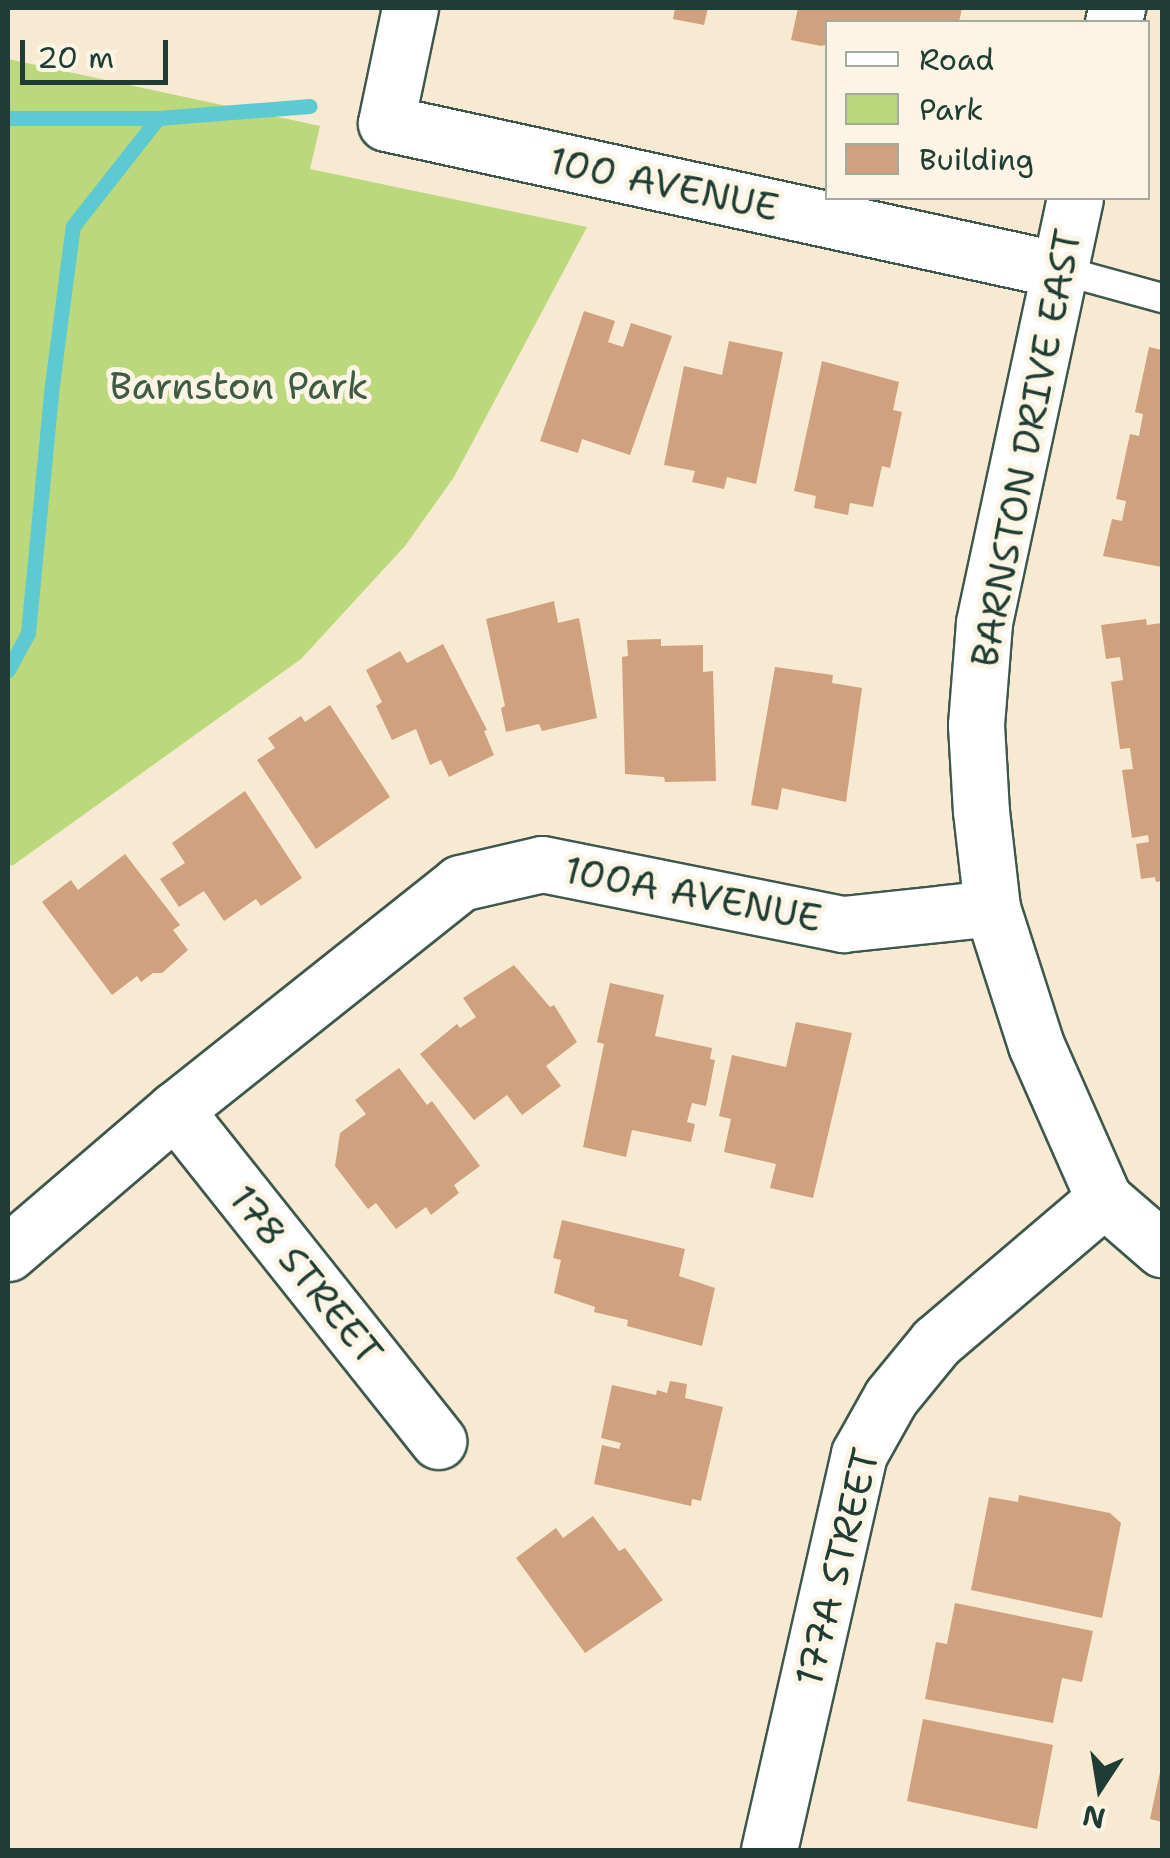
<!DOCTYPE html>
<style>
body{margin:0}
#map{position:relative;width:1170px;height:1858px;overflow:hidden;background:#f7e9d2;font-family:"Shantell Sans",sans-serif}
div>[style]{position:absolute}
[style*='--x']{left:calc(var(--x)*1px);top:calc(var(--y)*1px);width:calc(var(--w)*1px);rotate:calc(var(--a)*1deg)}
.green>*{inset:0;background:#bcd87d}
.stream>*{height:15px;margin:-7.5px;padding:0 7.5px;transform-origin:7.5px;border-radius:7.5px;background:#5dcad1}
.building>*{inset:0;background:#d0a17e}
.roads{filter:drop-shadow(2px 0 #3f574c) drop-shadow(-2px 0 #3f574c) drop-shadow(0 2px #3f574c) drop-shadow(0 -2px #3f574c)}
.service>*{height:28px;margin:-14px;padding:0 14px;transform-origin:14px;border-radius:14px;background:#fff}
.minor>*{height:55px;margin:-27.5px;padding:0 27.5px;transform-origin:27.5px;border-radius:27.5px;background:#fff}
.tertiary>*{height:55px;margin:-27.5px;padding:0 27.5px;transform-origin:27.5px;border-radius:27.5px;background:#fff}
span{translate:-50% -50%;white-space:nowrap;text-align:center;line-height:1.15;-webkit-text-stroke:10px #fcf5e5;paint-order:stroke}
.street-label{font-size:38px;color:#1f3d34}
.park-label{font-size:38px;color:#3e5c43}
.frame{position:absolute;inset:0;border:10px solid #1f3d34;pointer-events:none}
.legend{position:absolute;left:825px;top:20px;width:325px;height:180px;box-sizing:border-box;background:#fcf5e5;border:2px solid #a4ab9e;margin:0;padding:12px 18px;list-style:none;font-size:30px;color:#1f3d34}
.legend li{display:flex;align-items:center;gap:20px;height:50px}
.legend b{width:50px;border:2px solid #a4ab9e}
.north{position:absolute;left:1050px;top:1738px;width:100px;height:100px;-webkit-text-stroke:8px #fcf5e5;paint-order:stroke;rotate:192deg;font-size:28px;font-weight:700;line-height:40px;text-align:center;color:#1f3d34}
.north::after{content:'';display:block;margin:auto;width:35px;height:45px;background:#1f3d34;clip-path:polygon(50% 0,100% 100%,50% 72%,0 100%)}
.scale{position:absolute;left:20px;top:40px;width:148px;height:45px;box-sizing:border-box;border:5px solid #1f3d34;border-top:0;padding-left:12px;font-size:30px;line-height:35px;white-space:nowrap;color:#1f3d34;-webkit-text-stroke:8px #fcf5e5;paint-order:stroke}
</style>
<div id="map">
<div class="green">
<i style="clip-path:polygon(8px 59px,320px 126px,310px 169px,587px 227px,454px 477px,405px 546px,301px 659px,12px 866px,8px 862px)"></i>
</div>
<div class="stream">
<i style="--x:8;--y:118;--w:150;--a:0"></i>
<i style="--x:158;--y:118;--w:152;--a:-4.5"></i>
<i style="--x:8;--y:670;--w:42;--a:-61.6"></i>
<i style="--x:28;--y:633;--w:242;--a:-84.5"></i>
<i style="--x:51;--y:392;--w:167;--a:-82.5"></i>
<i style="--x:73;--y:226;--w:137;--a:-51.8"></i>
</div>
<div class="building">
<i style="clip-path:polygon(675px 8px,708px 8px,704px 25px,673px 19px)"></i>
<i style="clip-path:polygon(798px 8px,962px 8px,959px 22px,828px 22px,828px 44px,821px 46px,791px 40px)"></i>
<i style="clip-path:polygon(584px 311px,615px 321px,608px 342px,623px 347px,631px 323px,672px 336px,630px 455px,582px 439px,578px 453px,540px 441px)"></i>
<i style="clip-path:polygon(729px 341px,783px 352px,756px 484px,727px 477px,724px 489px,692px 482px,695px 471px,664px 465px,684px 366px,722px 375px)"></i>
<i style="clip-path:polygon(1149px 347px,1162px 350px,1162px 567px,1103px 556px,1112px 519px,1122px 521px,1126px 501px,1116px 499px,1130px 434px,1139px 436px,1143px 414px,1135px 412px)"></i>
<i style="clip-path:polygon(822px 361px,899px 382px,893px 410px,902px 412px,890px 468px,882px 466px,873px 507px,850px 503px,848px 515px,814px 508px,816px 496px,794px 491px)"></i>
<i style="clip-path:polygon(554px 601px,558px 623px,579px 618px,597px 718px,542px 731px,539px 724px,506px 732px,501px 708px,505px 706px,486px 619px)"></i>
<i style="clip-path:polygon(1146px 619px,1147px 625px,1162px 623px,1162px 881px,1156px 882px,1155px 877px,1141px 879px,1136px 844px,1149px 842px,1148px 835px,1132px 838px,1122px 770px,1133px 769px,1130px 748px,1120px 749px,1111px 682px,1123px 680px,1120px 657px,1106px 659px,1101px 625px)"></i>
<i style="clip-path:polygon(661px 639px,661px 646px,703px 645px,703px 672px,713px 671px,716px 781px,665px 782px,664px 777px,625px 774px,622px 657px,628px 656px,627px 640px)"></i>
<i style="clip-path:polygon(443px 644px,487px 730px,484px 731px,494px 755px,449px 777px,441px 760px,430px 765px,416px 729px,392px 740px,376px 706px,382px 702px,366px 670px,400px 651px,407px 663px)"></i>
<i style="clip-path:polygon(775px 667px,833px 675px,832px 683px,862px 688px,846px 802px,782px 788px,778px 810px,751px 805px)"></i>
<i style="clip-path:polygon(330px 705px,390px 797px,316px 849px,257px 760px,275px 748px,268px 738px,301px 716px,305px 722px)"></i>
<i style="clip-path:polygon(245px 791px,302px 878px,261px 906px,256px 899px,224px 921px,204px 891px,179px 907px,160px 879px,185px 863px,172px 843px)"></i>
<i style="clip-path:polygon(125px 854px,180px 925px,173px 930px,188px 950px,162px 973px,153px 973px,141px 982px,137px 976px,112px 995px,42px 902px,71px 880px,78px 890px)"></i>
<i style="clip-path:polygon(514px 965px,550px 1007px,554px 1005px,577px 1042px,546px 1066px,561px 1086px,522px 1115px,507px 1095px,474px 1120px,420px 1054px,457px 1024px,460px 1028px,476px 1017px,463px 998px)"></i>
<i style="clip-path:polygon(610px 983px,664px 995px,655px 1036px,712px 1048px,710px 1059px,715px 1060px,706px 1106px,692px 1103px,687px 1122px,695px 1124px,691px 1142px,632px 1130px,626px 1157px,583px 1147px,604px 1044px,597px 1042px)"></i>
<i style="clip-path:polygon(796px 1022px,852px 1033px,813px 1198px,770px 1188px,776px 1164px,724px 1152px,731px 1119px,719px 1116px,732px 1055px,786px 1067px)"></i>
<i style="clip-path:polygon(399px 1068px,427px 1105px,432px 1101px,480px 1166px,454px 1185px,459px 1193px,431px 1215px,426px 1207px,396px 1229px,376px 1203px,368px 1209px,335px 1166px,340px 1133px,366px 1114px,355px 1100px)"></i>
<i style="clip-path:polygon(562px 1220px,685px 1249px,679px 1276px,715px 1288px,702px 1346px,627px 1326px,628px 1320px,594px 1312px,595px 1307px,554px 1293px,561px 1260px,553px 1258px)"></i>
<i style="clip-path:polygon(670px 1381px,687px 1384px,685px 1398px,723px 1407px,701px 1501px,692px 1499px,691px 1506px,594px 1484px,602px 1445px,619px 1449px,621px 1443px,601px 1438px,612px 1385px,656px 1395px,657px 1390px,667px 1393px)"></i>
<i style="clip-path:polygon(1019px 1495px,1110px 1513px,1121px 1523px,1102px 1618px,971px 1590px,989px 1497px,1018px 1502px)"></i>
<i style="clip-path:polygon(593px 1516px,619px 1551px,625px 1548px,663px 1600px,585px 1653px,516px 1558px,556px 1528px,563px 1538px)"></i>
<i style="clip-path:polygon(955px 1603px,1093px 1631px,1082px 1682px,1062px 1678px,1053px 1723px,925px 1699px,936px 1642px,947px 1644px)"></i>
<i style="clip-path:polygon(923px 1719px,1053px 1745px,1037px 1829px,907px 1801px)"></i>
<i style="clip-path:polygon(1161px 1767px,1162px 1768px,1162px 1822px,1150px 1819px)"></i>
</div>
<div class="roads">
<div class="service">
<i style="--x:1060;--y:270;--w:106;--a:15.4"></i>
</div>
<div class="minor">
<i style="--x:410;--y:8;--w:117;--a:101.8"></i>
<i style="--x:386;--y:123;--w:690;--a:12.3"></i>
<i style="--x:175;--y:1110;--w:423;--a:51.5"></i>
<i style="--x:8;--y:1253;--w:220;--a:-40.6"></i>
<i style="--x:175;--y:1110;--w:364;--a:-38.5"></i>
<i style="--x:460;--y:883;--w:84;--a:-13"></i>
<i style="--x:542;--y:864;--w:307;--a:11.3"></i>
<i style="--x:843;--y:924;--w:150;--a:-6.1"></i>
</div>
<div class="tertiary">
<i style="--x:1113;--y:22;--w:15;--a:-74"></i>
<i style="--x:1075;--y:198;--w:435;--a:102.1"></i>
<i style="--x:984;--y:623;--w:102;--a:94.5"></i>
<i style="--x:976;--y:725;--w:86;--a:86.7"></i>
<i style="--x:981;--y:811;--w:98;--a:83.5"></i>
<i style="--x:992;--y:908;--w:144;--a:72.2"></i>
<i style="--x:1036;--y:1045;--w:168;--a:66.2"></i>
<i style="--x:1104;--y:1199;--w:77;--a:40.8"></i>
<i style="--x:769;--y:1850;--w:406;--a:-77.2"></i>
<i style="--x:859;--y:1454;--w:65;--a:-60.7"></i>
<i style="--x:891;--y:1397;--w:71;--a:-50.7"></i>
<i style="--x:936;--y:1342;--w:221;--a:-40.4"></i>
</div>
</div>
<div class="street-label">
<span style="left:664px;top:184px;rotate:12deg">100 AVENUE</span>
<span style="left:1026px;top:448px;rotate:-79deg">BARNSTON DRIVE EAST</span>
<span style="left:693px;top:894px;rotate:11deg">100A AVENUE</span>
<span style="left:306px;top:1275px;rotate:51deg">178 STREET</span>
<span style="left:837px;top:1567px;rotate:-76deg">177A STREET</span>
</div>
<div class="park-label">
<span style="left:239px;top:386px">Barnston Park</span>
</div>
<div class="frame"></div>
<ul class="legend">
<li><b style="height:12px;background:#fff"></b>Road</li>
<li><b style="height:28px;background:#bcd87d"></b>Park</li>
<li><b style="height:28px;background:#d0a17e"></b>Building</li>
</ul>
<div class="north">N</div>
<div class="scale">20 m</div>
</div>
